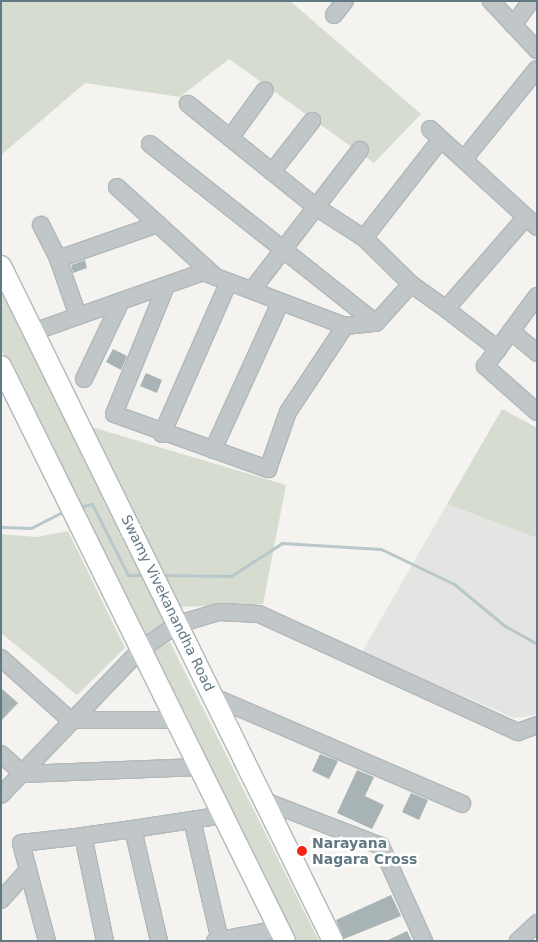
<!DOCTYPE html>
<style>
body{margin:0}
#map{position:relative;width:538px;height:942px;overflow:hidden;background:#f4f3ef;font-family:"DejaVu Sans",sans-serif}
div>[style]{position:absolute}
[style*='--x']{left:calc(var(--x)*1px);top:calc(var(--y)*1px);width:calc(var(--w)*1px);rotate:calc(var(--a)*1deg)}
.built>*{inset:0;background:#e4e5e3}
.green>*{inset:0;background:#d6dcd0}
.stream>*{height:3px;margin:-1.5px;padding:0 1.5px;transform-origin:1.5px;border-radius:1.5px;background:#b8c8ca}
.building>*{inset:0;background:#a7b3b5}
.roads{filter:drop-shadow(1px 0 #b1b8ba) drop-shadow(-1px 0 #b1b8ba) drop-shadow(0 1px #b1b8ba) drop-shadow(0 -1px #b1b8ba)}
.minor>*{height:16px;margin:-8px;padding:0 8px;transform-origin:8px;border-radius:8px;background:#c1c6c8}
.major>*{height:20px;margin:-10px;padding:0 10px;transform-origin:10px;border-radius:10px;background:#fff}
.dots>*{width:14px;height:14px;translate:-50% -50%;box-sizing:border-box;border:2px solid #fff;border-radius:50%}
span{translate:-50% -50%;white-space:nowrap;text-align:center;line-height:1.15;-webkit-text-stroke:5px #fff;paint-order:stroke}
.street-label{font-size:14px;color:#607983}
.poi-label{font-size:14px;color:#607983;font-weight:700}
.left{translate:0 -50%;text-align:left}
.frame{position:absolute;inset:0;border:2px solid #607983;pointer-events:none}
</style>
<div id="map">
<div class="built">
<i style="clip-path:polygon(447px 504px,537px 538px,537px 715px,514px 718px,362px 652px)"></i>
</div>
<div class="green">
<i style="clip-path:polygon(1px 1px,290px 1px,421px 114px,374px 163px,229px 59px,180px 97px,85px 83px,1px 155px)"></i>
<i style="clip-path:polygon(1px 291px,166px 626px,143px 638px,1px 350px)"></i>
<i style="clip-path:polygon(502px 409px,537px 428px,537px 538px,447px 504px)"></i>
<i style="clip-path:polygon(88px 426px,286px 485px,263px 604px,175px 607px)"></i>
<i style="clip-path:polygon(68px 531px,125px 648px,77px 695px,1px 633px,1px 534px,37px 537px)"></i>
<i style="clip-path:polygon(170px 642px,319px 941px,294px 941px,150px 651px)"></i>
</div>
<div class="stream">
<i style="--x:79;--y:507;--w:13;--a:-13"></i>
<i style="--x:92;--y:504;--w:80;--a:63.1"></i>
<i style="--x:128;--y:575;--w:16;--a:0"></i>
<i style="--x:1;--y:527;--w:30;--a:2"></i>
<i style="--x:31;--y:528;--w:37;--a:-27"></i>
<i style="--x:160;--y:575;--w:71;--a:0.8"></i>
<i style="--x:231;--y:576;--w:61;--a:-32.9"></i>
<i style="--x:282;--y:543;--w:99;--a:3.5"></i>
<i style="--x:381;--y:549;--w:81;--a:25.6"></i>
<i style="--x:454;--y:584;--w:66;--a:39.5"></i>
<i style="--x:505;--y:626;--w:37;--a:29"></i>
</div>
<div class="building">
<i style="clip-path:polygon(85px 260px,87px 268px,73px 273px,71px 265px)"></i>
<i style="clip-path:polygon(113px 349px,127px 356px,121px 370px,106px 362px)"></i>
<i style="clip-path:polygon(146px 373px,162px 380px,157px 393px,140px 386px)"></i>
<i style="clip-path:polygon(1px 688px,18px 703px,1px 721px)"></i>
<i style="clip-path:polygon(320px 754px,338px 761px,329px 779px,312px 771px)"></i>
<i style="clip-path:polygon(357px 770px,374px 777px,365px 796px,384px 805px,372px 829px,337px 813px)"></i>
<i style="clip-path:polygon(411px 793px,428px 800px,419px 820px,402px 812px)"></i>
<i style="clip-path:polygon(391px 895px,401px 916px,344px 939px,336px 920px)"></i>
<i style="clip-path:polygon(407px 931px,412px 941px,386px 941px)"></i>
</div>
<div class="roads">
<div class="minor">
<i style="--x:491;--y:1;--w:67;--a:46.8"></i>
<i style="--x:334;--y:15;--w:18;--a:-52"></i>
<i style="--x:513;--y:25;--w:30;--a:-53"></i>
<i style="--x:430;--y:129;--w:145;--a:42.5"></i>
<i style="--x:230;--y:138;--w:59;--a:-53.9"></i>
<i style="--x:150;--y:144;--w:288;--a:38.4"></i>
<i style="--x:464;--y:159;--w:116;--a:-51"></i>
<i style="--x:272;--y:172;--w:65;--a:-51.9"></i>
<i style="--x:117;--y:187;--w:134;--a:42.3"></i>
<i style="--x:41;--y:225;--w:38;--a:63"></i>
<i style="--x:364;--y:238;--w:125;--a:-52.1"></i>
<i style="--x:411;--y:284;--w:43;--a:35.5"></i>
<i style="--x:446;--y:309;--w:122;--a:-49"></i>
<i style="--x:166;--y:286;--w:138;--a:112.1"></i>
<i style="--x:114;--y:414;--w:164;--a:19.7"></i>
<i style="--x:268;--y:469;--w:60;--a:-70.7"></i>
<i style="--x:288;--y:412;--w:103;--a:-56.5"></i>
<i style="--x:252;--y:290;--w:177;--a:-52.4"></i>
<i style="--x:446;--y:309;--w:66;--a:37.6"></i>
<i style="--x:498;--y:349;--w:66;--a:-53.7"></i>
<i style="--x:78;--y:316;--w:60;--a:-109.3"></i>
<i style="--x:58;--y:259;--w:106;--a:-19.3"></i>
<i style="--x:511;--y:331;--w:34;--a:40"></i>
<i style="--x:33;--y:332;--w:180;--a:-19.4"></i>
<i style="--x:203;--y:272;--w:152;--a:20.8"></i>
<i style="--x:345;--y:326;--w:31;--a:-6"></i>
<i style="--x:376;--y:323;--w:52;--a:-48.1"></i>
<i style="--x:411;--y:284;--w:66;--a:-135.6"></i>
<i style="--x:364;--y:238;--w:56;--a:-147.4"></i>
<i style="--x:317;--y:208;--w:166;--a:-141.1"></i>
<i style="--x:498;--y:349;--w:21;--a:127"></i>
<i style="--x:485;--y:366;--w:69;--a:41.5"></i>
<i style="--x:84;--y:379;--w:86;--a:-64.6"></i>
<i style="--x:162;--y:434;--w:164;--a:-66.3"></i>
<i style="--x:213;--y:450;--w:162;--a:-65.5"></i>
<i style="--x:1;--y:658;--w:93;--a:41.9"></i>
<i style="--x:70;--y:720;--w:105;--a:0"></i>
<i style="--x:214;--y:697;--w:270;--a:23.3"></i>
<i style="--x:1;--y:754;--w:30;--a:42"></i>
<i style="--x:23;--y:774;--w:175;--a:-2.3"></i>
<i style="--x:1;--y:795;--w:201;--a:-46.2"></i>
<i style="--x:140;--y:650;--w:46;--a:-34.4"></i>
<i style="--x:178;--y:624;--w:43;--a:-16.3"></i>
<i style="--x:219;--y:612;--w:40;--a:2.9"></i>
<i style="--x:259;--y:614;--w:285;--a:24.5"></i>
<i style="--x:518;--y:732;--w:20;--a:-20"></i>
<i style="--x:265;--y:801;--w:124;--a:21.2"></i>
<i style="--x:381;--y:846;--w:104;--a:65.6"></i>
<i style="--x:192;--y:820;--w:123;--a:76.9"></i>
<i style="--x:1;--y:900;--w:40;--a:-48"></i>
<i style="--x:47;--y:941;--w:101;--a:-104.9"></i>
<i style="--x:21;--y:843;--w:62;--a:-6.4"></i>
<i style="--x:105;--y:941;--w:107;--a:-101.8"></i>
<i style="--x:83;--y:836;--w:50;--a:-8"></i>
<i style="--x:159;--y:941;--w:115;--a:-103.1"></i>
<i style="--x:133;--y:829;--w:91;--a:-8.8"></i>
<i style="--x:215;--y:941;--w:65;--a:-10.6"></i>
<i style="--x:518;--y:941;--w:26;--a:-43"></i>
</div>
<div class="major">
<i style="--x:1;--y:266;--w:752;--a:63.81"></i>
<i style="--x:1;--y:366;--w:641;--a:63.71"></i>
</div>
</div>
<div class="dots">
<i style="left:302px;top:851px;background:#f22411"></i>
</div>
<div class="street-label">
<span style="left:168px;top:603px;rotate:64deg">Swamy Vivekanandha Road</span>
</div>
<div class="poi-label">
<span class="left" style="left:312px;top:851px">Narayana<br>Nagara Cross</span>
</div>
<div class="frame"></div>
</div>
